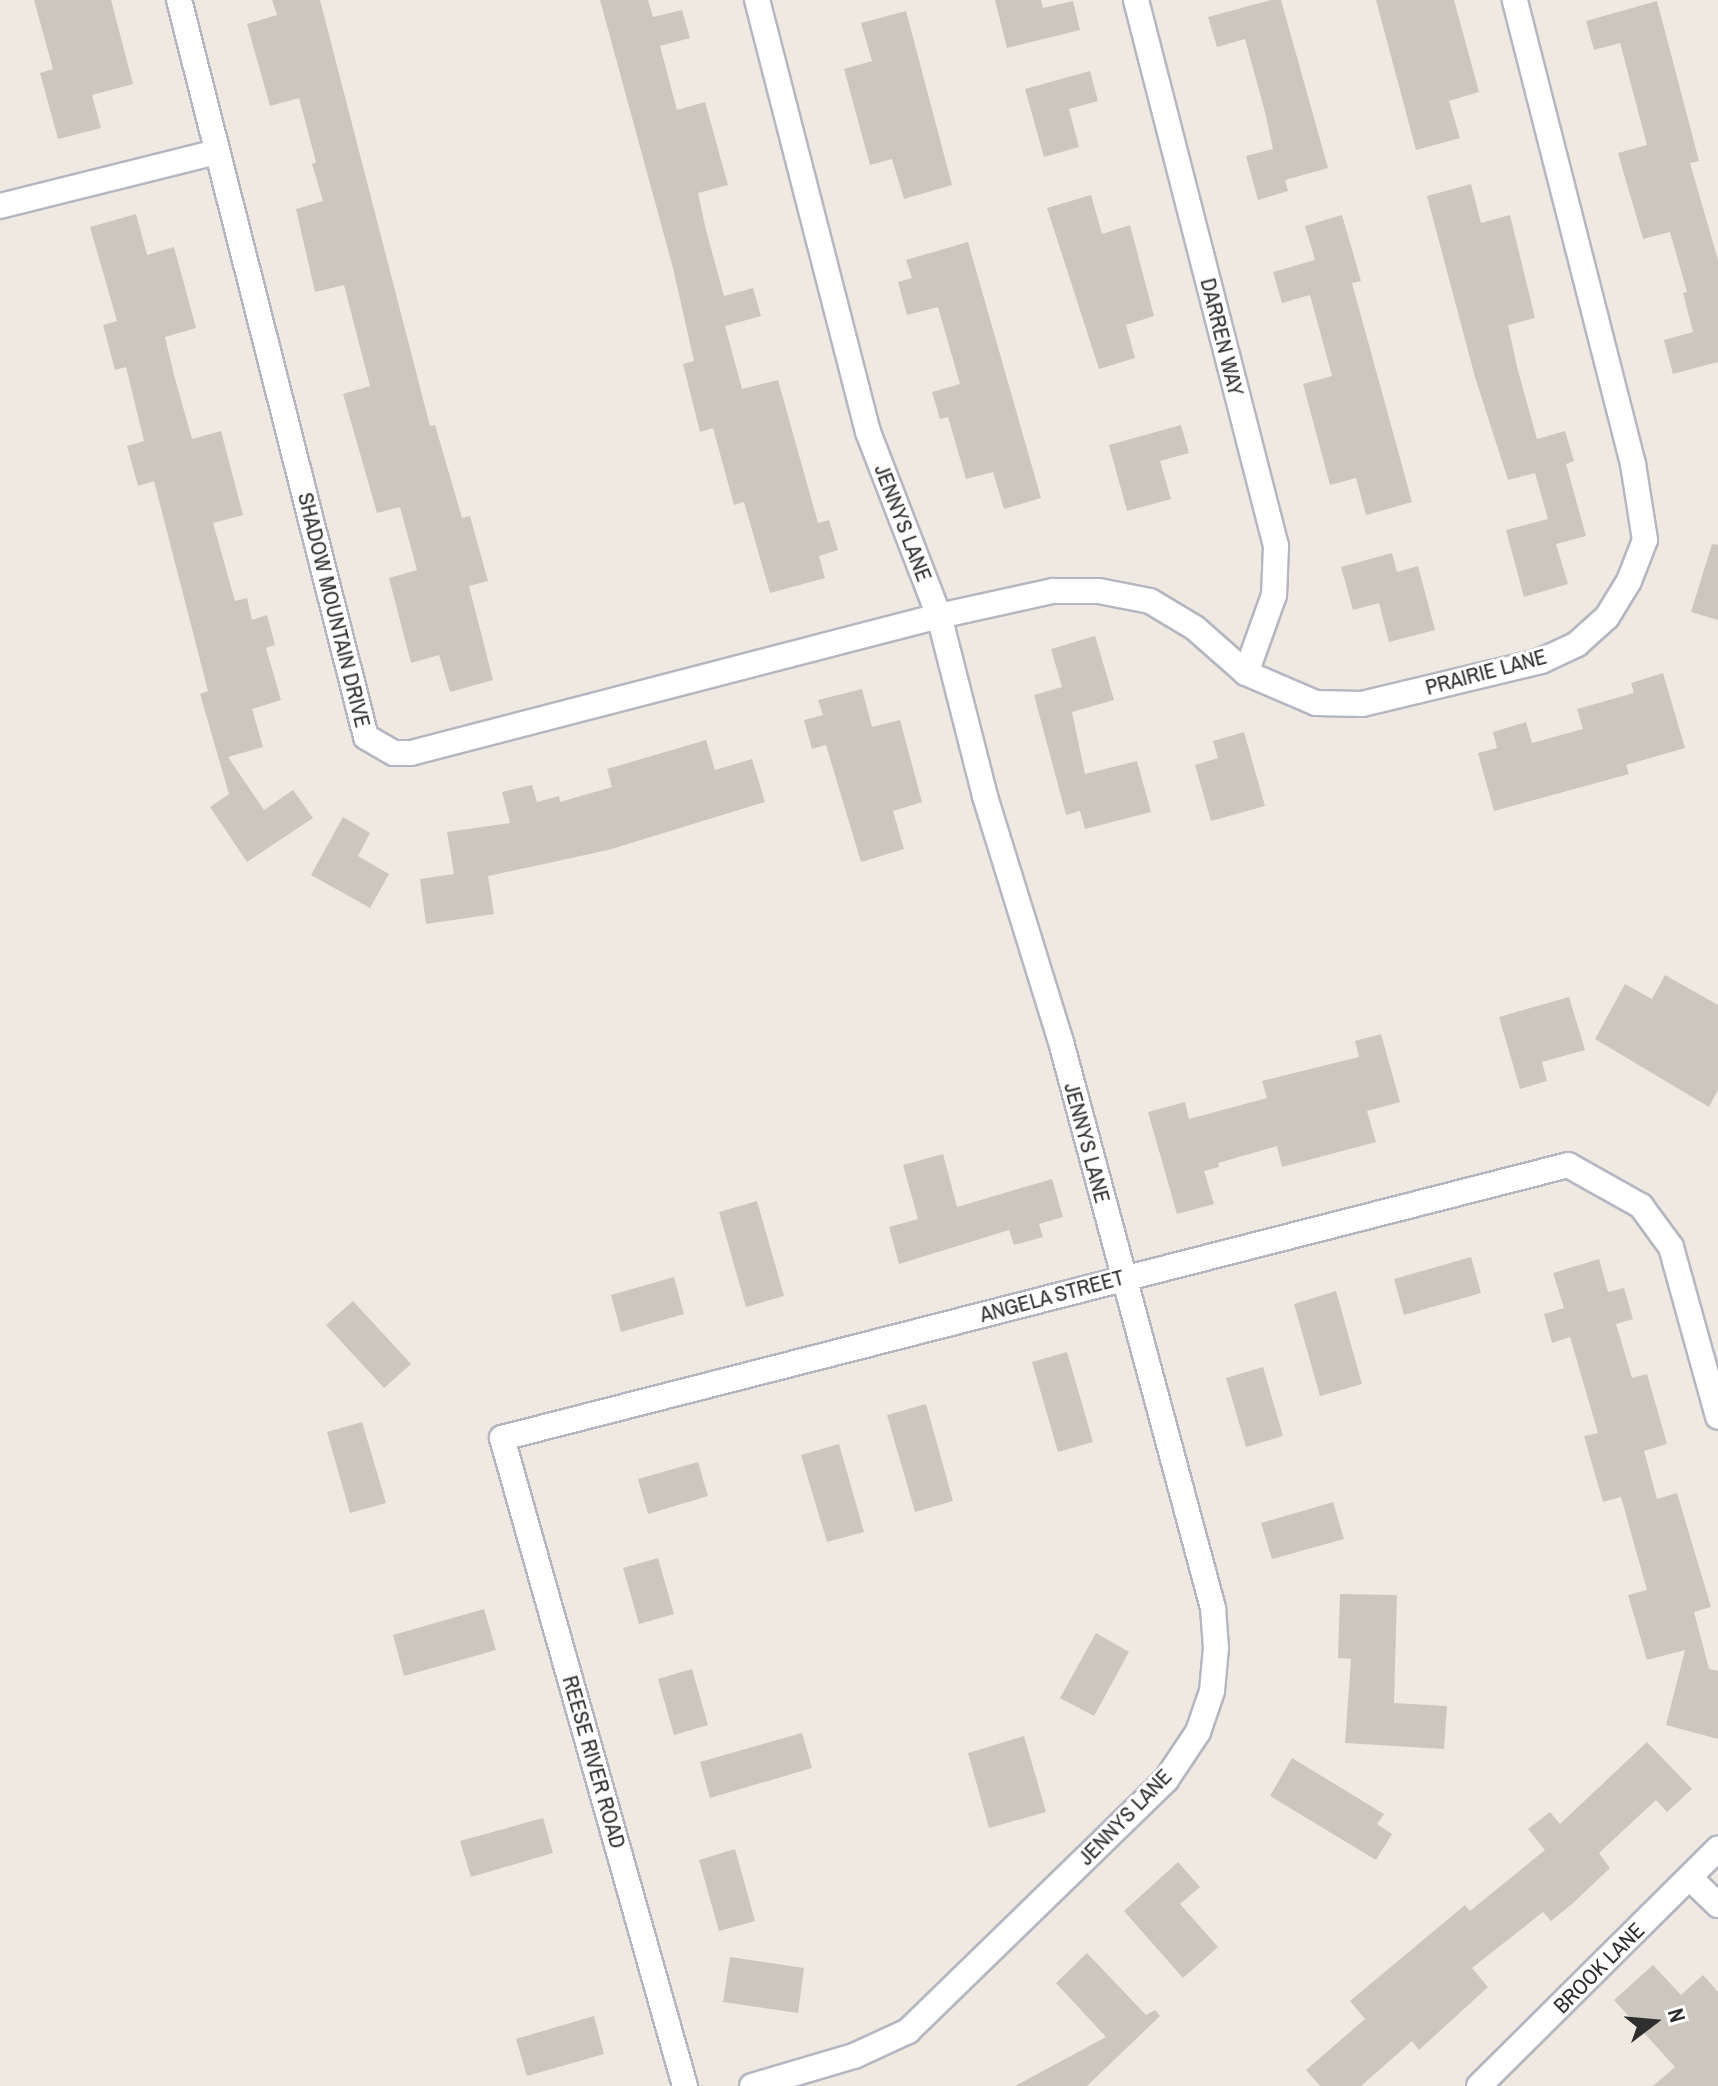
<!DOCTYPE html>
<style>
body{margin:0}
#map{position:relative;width:1718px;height:2086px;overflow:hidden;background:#efe9e1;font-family:"Archivo Narrow",sans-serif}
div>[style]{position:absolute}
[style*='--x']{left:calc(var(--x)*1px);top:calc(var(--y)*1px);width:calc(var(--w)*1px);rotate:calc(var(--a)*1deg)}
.building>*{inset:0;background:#cbc7bf}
.roads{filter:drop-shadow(2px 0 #b4b7c1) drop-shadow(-2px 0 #b4b7c1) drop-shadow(0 2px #b4b7c1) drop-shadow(0 -2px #b4b7c1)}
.street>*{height:24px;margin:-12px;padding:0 12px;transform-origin:12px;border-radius:12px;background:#fff}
span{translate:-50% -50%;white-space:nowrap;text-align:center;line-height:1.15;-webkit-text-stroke:6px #fff;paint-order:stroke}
.street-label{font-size:22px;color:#2e2e2e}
.north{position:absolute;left:1614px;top:1982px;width:80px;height:80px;-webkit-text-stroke:6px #fff;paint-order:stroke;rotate:74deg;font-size:22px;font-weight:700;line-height:32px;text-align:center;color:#2e2e2e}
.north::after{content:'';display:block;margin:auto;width:28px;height:36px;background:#2e2e2e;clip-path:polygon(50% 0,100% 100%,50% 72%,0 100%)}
</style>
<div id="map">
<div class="building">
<i style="clip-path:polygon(34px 0,111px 0,133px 84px,92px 95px,101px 128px,58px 139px,40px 73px,53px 69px)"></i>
<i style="clip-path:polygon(272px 0,320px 0,430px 426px,435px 425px,462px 518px,470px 516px,488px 581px,469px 586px,493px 680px,450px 692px,439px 655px,411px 663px,389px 578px,417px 570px,400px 507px,377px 513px,343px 394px,370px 386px,344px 285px,315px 292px,296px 209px,323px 201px,312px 164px,316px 162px,299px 98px,270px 106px,247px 24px,277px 15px)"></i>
<i style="clip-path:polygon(600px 0,648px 0,653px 17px,682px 10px,690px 38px,660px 46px,677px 110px,705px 102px,728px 185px,698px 193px,706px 230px,724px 296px,753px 288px,761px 316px,725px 326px,742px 389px,778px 380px,818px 523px,829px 520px,838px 550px,819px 556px,825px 578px,770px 593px,744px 502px,734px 505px,713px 428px,700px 432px,683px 364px,694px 361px,673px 268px)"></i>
<i style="clip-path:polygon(995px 0,1041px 0,1043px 8px,1073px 1px,1080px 30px,1007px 48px)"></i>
<i style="clip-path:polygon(1271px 0,1281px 0,1328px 168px,1285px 180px,1288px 191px,1258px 200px,1246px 156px,1273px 149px,1265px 112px,1245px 39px,1217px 47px,1208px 17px)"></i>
<i style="clip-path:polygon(1376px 0,1454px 0,1479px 92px,1449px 101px,1460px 138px,1416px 150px)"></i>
<i style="clip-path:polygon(1657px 1px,1699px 161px,1690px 163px,1718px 260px,1718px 362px,1673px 374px,1664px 340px,1693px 332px,1683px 293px,1687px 292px,1670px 232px,1643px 239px,1626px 181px,1618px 153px,1647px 145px,1620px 43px,1594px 50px,1586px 21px)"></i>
<i style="clip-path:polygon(906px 11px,952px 185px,904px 199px,892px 159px,870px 165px,844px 69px,872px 61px,861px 23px)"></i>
<i style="clip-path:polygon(1090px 71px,1098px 101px,1069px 109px,1079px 147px,1044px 157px,1025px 89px)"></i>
<i style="clip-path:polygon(1471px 184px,1481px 223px,1510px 215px,1535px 318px,1508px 325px,1517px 367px,1537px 439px,1565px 431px,1574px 461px,1566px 464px,1586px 536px,1556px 544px,1568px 584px,1524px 597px,1506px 530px,1548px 519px,1535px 473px,1508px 480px,1475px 377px,1427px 196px)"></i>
<i style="clip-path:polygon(1091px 195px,1102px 234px,1130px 225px,1154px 316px,1126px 325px,1135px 358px,1099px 369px,1047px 208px)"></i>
<i style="clip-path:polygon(136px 214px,147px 255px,174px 247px,196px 328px,165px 337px,174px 375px,192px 439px,221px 431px,243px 515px,213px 523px,235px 601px,247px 598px,252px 620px,267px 615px,275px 645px,266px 648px,281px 700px,252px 709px,263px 747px,228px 757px,264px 810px,293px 790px,313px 818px,247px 862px,210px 807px,229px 794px,200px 694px,208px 691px,154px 481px,138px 486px,127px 446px,144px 441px,126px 367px,115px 370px,103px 325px,117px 321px,90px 227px)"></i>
<i style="clip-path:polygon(1342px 215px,1361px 281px,1352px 283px,1412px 502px,1366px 515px,1356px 478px,1330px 485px,1303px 384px,1332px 376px,1310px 295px,1282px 303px,1273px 272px,1315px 260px,1305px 226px)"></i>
<i style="clip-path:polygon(968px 242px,1041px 498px,1004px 509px,993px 472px,966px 479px,948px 417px,940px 419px,932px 392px,960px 384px,938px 307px,907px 315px,898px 282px,912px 278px,906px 260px)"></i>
<i style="clip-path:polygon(1181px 425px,1189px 453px,1160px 461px,1171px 499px,1127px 511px,1109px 445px)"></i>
<i style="clip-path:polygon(1712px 544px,1718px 545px,1718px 620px,1691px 612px)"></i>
<i style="clip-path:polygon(1392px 553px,1397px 572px,1418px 566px,1435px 630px,1389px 642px,1379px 603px,1353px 610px,1341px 567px)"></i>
<i style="clip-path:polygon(1095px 636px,1114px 700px,1072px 712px,1085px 774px,1137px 761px,1151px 812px,1085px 829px,1080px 811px,1066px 815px,1034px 695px,1062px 687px,1051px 649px)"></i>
<i style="clip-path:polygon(1663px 673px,1685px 748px,1626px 765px,1629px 774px,1494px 811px,1478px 753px,1497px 748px,1493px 732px,1526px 722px,1532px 743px,1583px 729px,1577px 709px,1634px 693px,1631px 683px)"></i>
<i style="clip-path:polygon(862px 689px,872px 727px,900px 720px,922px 802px,893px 811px,904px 849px,861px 862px,826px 745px,812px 749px,804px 720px,823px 715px,818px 700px)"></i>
<i style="clip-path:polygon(1244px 732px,1265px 806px,1211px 821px,1195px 765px,1218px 758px,1213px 741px)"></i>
<i style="clip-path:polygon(706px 740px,715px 770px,752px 759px,765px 802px,608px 850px,488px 876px,494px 914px,426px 924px,420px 879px,454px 874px,447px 832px,510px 823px,502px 792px,532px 785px,537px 802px,559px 796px,560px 802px,612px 787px,607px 769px)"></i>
<i style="clip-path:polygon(343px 817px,370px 833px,358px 856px,389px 874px,370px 908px,311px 875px)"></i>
<i style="clip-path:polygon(1665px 975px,1718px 1005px,1718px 1090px,1709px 1107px,1595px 1039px,1625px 984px,1652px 999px)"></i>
<i style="clip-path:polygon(1569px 997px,1585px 1050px,1542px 1062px,1547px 1081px,1520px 1089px,1499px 1017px)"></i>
<i style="clip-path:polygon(1381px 1034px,1400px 1102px,1367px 1111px,1376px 1142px,1282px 1167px,1277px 1146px,1218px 1163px,1219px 1167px,1204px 1171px,1214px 1204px,1177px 1214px,1148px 1112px,1185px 1102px,1189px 1119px,1267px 1098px,1262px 1081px,1359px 1057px,1355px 1041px)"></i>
<i style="clip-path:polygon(943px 1154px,957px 1207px,1052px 1179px,1063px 1217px,1039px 1224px,1043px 1237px,1014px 1245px,1009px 1230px,899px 1264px,889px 1227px,918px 1219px,903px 1165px)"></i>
<i style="clip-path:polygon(757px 1201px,784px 1296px,746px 1307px,719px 1212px)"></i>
<i style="clip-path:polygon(1471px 1257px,1481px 1293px,1404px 1315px,1394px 1279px)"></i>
<i style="clip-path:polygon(1599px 1259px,1608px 1292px,1624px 1288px,1633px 1319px,1616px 1324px,1632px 1378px,1647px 1374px,1667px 1444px,1644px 1451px,1657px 1499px,1677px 1493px,1711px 1607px,1694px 1612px,1709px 1669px,1718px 1671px,1718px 1739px,1666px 1725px,1685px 1650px,1647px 1660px,1628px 1595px,1647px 1590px,1621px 1497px,1603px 1502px,1584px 1436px,1598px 1433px,1570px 1337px,1552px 1343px,1544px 1314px,1564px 1308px,1553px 1273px)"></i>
<i style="clip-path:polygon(674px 1277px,684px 1314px,621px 1332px,611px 1295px)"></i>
<i style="clip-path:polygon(1336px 1291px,1362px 1384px,1320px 1396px,1294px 1304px)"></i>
<i style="clip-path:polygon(353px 1301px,411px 1364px,384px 1388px,326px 1325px)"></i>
<i style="clip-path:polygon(1067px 1352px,1093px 1442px,1058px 1452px,1032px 1362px)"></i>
<i style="clip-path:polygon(1263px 1367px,1283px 1436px,1246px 1447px,1226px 1378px)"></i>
<i style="clip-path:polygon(926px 1404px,953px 1501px,915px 1512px,887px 1415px)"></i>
<i style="clip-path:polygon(362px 1422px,386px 1503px,350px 1513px,327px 1432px)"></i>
<i style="clip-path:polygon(839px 1444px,864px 1532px,827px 1542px,801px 1455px)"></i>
<i style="clip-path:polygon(698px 1462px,708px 1496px,648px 1514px,638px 1479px)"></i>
<i style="clip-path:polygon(1333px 1502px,1344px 1539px,1272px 1559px,1261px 1523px)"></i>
<i style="clip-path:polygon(658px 1558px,674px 1614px,639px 1624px,623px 1568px)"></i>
<i style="clip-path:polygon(1340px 1594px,1397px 1595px,1394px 1703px,1447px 1706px,1444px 1749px,1345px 1743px,1351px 1659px,1338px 1658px)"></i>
<i style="clip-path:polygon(484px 1609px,496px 1650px,404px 1676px,393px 1635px)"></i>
<i style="clip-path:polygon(1096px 1633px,1129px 1652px,1094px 1716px,1060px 1698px)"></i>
<i style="clip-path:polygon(692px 1669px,708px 1725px,674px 1735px,658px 1679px)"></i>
<i style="clip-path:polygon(802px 1733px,812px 1768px,710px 1798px,700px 1762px)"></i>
<i style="clip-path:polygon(1024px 1736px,1046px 1812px,989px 1828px,968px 1753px)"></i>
<i style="clip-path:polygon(1647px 1742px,1692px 1789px,1667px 1812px,1656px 1800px,1599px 1853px,1610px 1868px,1572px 1904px,1551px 1921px,1543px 1912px,1472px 1968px,1488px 1987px,1419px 2050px,1412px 2041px,1361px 2086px,1320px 2086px,1306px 2070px,1365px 2019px,1350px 2001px,1465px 1905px,1470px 1911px,1545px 1850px,1528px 1829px,1550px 1812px,1560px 1824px)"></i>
<i style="clip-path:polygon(1292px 1758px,1384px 1814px,1377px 1824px,1392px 1834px,1376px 1860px,1270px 1796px)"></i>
<i style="clip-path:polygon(543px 1818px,553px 1853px,471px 1877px,460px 1841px)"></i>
<i style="clip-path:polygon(735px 1849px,755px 1921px,719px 1931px,699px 1860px)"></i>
<i style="clip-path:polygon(1178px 1862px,1200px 1887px,1180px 1904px,1218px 1947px,1183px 1978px,1124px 1911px)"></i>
<i style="clip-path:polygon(1087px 1953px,1146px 2015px,1155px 2010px,1160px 2016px,1087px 2086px,1015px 2086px,1106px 2037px,1056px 1983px)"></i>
<i style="clip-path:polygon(730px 1957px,804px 1968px,798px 2013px,723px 2002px)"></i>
<i style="clip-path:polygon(1653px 1965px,1681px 1995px,1703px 1975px,1718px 1992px,1718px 2086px,1653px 2086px,1675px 2067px,1614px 2000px)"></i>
<i style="clip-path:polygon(594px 2016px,604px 2054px,527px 2076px,516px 2039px)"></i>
</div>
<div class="roads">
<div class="street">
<i style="--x:179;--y:0;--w:760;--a:75.76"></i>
<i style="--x:366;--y:737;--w:32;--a:30"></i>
<i style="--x:394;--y:753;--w:17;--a:0"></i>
<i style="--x:411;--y:753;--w:545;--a:-14.55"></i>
<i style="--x:939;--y:616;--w:117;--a:-12.4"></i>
<i style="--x:1053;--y:591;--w:46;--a:0"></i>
<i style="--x:1099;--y:591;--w:52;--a:11.1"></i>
<i style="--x:1150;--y:601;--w:52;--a:31"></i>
<i style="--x:1195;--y:628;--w:68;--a:41.4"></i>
<i style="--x:1246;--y:673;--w:76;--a:23.2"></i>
<i style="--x:1316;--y:703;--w:46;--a:1.2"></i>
<i style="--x:1362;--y:704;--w:184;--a:-13.5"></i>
<i style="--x:1541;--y:661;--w:40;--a:-25"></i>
<i style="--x:1577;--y:644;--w:40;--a:-42"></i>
<i style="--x:1607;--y:617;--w:42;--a:-58.6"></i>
<i style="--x:1629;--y:581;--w:44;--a:-68.7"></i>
<i style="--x:1645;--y:540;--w:77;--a:-99"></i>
<i style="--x:1633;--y:464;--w:479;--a:-104.3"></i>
<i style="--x:1136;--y:0;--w:564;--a:75.62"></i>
<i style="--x:1276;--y:546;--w:49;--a:92.3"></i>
<i style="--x:1274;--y:595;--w:83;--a:109.7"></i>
<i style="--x:0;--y:206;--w:224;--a:-14"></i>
<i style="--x:1690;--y:1878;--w:39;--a:44"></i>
<i style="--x:685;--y:2086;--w:673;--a:-105.77"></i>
<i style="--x:502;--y:1438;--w:1100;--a:-14.36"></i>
<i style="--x:1568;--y:1165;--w:84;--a:29.3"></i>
<i style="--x:1641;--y:1206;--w:51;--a:53.8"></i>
<i style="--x:1671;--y:1247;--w:176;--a:74.5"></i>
<i style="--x:752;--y:2086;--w:106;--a:-16.4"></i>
<i style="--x:854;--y:2056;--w:60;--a:-24.8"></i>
<i style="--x:908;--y:2031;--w:360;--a:-44.2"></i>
<i style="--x:1166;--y:1780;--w:58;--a:-56.3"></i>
<i style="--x:1198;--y:1732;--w:43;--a:-71.1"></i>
<i style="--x:1212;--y:1691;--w:43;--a:-84.7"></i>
<i style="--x:1216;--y:1648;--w:40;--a:-94.3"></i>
<i style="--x:1213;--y:1608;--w:586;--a:-105.03"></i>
<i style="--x:1061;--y:1042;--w:257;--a:-107.2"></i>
<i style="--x:985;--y:796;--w:186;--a:-104.3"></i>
<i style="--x:939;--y:616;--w:197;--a:-111.1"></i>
<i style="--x:868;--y:432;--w:446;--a:-104.4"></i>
<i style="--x:1479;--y:2086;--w:337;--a:-44.8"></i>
</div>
</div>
<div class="street-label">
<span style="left:1222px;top:337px;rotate:76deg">DARREN WAY</span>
<span style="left:903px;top:523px;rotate:69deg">JENNYS LANE</span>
<span style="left:334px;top:610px;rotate:76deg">SHADOW MOUNTAIN DRIVE</span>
<span style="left:1486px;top:672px;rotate:-15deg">PRAIRIE LANE</span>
<span style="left:1087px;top:1143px;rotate:75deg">JENNYS LANE</span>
<span style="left:1052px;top:1296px;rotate:-15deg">ANGELA STREET</span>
<span style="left:594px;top:1762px;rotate:74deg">REESE RIVER ROAD</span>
<span style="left:1125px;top:1817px;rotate:-46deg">JENNYS LANE</span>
<span style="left:1599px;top:1968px;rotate:-45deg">BROOK LANE</span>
</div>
<div class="north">N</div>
</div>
